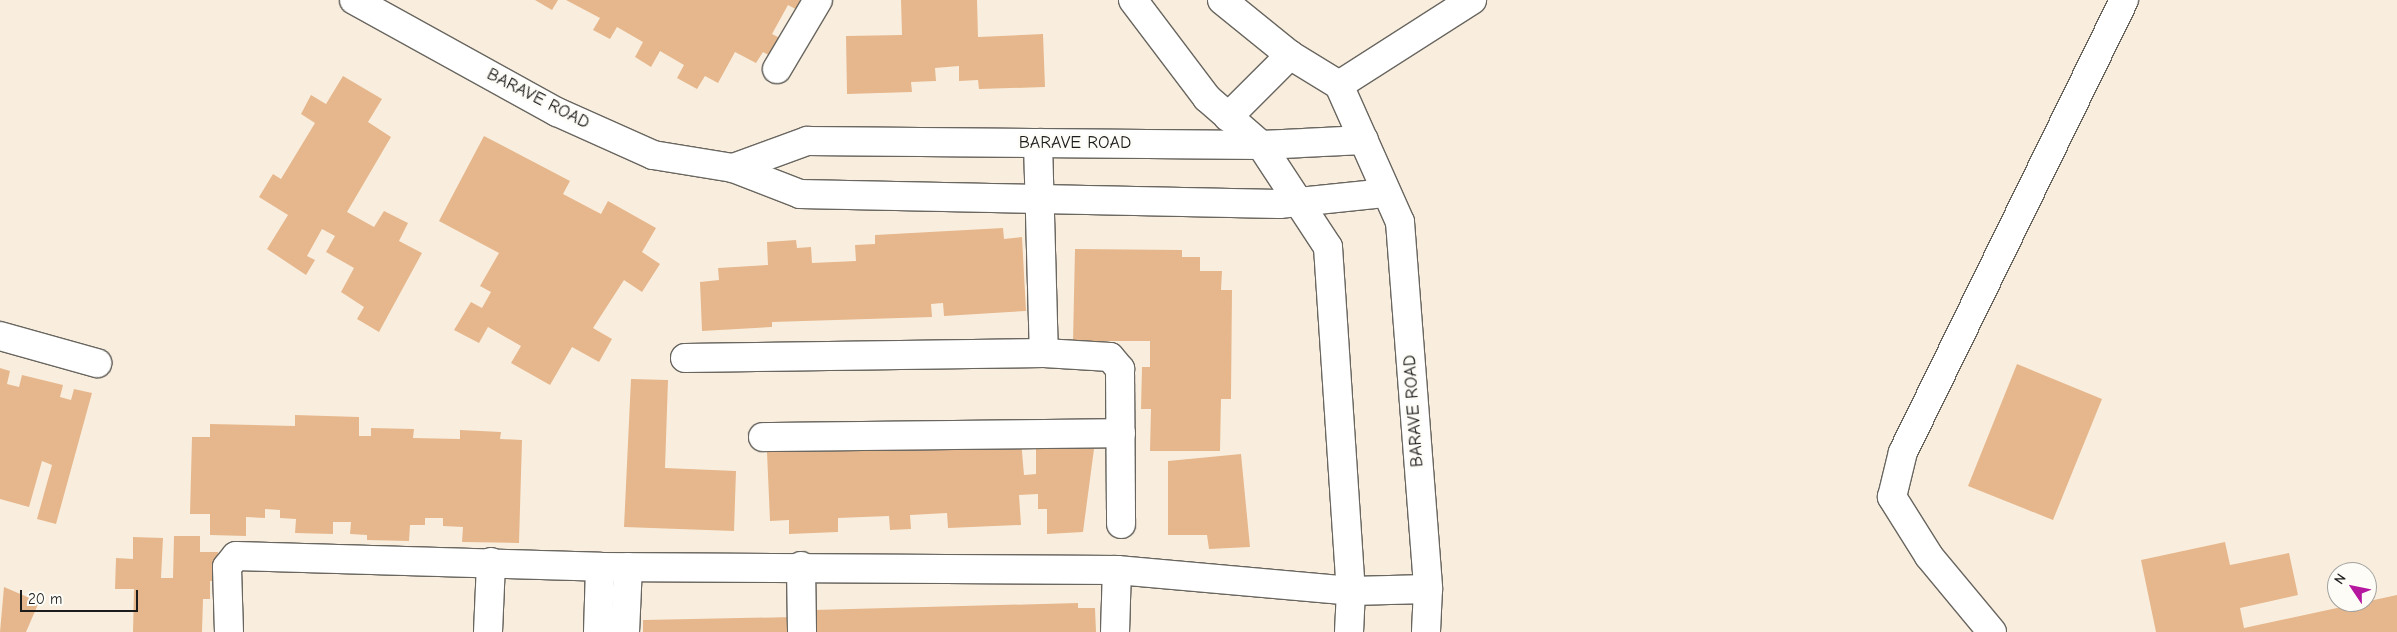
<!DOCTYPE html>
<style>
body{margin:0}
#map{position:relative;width:2397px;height:632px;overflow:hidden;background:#f9eede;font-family:"Comic Neue",sans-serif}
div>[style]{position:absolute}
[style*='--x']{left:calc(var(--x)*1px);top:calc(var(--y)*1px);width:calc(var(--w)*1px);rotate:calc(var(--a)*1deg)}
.building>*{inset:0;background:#e6b78c}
.roads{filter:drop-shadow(1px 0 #696660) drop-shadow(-1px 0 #696660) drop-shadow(0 1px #696660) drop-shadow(0 -1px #696660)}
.minor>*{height:28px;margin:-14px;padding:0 14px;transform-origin:14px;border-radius:14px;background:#fff}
.tertiary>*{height:28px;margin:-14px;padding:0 14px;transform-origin:14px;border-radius:14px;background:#fff}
span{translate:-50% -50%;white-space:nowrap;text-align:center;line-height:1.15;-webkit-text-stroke:5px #fdfcf7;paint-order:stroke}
.street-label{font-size:18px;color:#1c1c1c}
.north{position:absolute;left:2327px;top:562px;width:50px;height:50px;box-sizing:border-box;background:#fdfcf7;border:1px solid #a3a29f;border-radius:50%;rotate:304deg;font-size:14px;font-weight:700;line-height:20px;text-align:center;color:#1c1c1c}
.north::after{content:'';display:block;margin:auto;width:18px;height:22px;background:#b5179e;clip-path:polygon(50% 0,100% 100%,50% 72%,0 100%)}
.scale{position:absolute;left:20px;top:590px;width:118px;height:22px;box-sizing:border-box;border:2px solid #1c1c1c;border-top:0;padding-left:6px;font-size:15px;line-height:18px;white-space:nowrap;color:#1c1c1c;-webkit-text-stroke:4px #fdfcf7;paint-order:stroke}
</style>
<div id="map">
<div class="building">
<i style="clip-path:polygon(535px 0,558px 0,552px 10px)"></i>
<i style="clip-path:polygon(566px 0,808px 0,801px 12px,788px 5px,772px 34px,786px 41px,776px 59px,763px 52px,756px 63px,735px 52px,718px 83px,705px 76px,697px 89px,677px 78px,684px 65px,660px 51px,651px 67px,635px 57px,643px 42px,617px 27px,610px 39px,593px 30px,600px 18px)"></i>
<i style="clip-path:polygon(901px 0,977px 0,978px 37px,1043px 34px,1045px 87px,979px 89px,978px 80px,959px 81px,959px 66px,935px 68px,936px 81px,911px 82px,912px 92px,847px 94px,846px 36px,902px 35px)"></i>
<i style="clip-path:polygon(343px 76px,382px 99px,368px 122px,391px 137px,347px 212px,374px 227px,384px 211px,408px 223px,399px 241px,422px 253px,379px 332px,357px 319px,364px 307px,341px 292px,354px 268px,326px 252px,335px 236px,322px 229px,307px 256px,315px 260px,306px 275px,267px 249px,288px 215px,259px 197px,273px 174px,281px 179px,315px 123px,301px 114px,311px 95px,326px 104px)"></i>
<i style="clip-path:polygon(484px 136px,570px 181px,563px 194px,601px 214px,608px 201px,656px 228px,642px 252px,660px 264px,642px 292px,624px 280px,593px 328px,612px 339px,599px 362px,572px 347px,550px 385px,511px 363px,521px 346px,488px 327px,479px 343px,454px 330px,471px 302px,482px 308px,491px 292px,480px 286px,499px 253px,439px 221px)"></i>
<i style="clip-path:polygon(1003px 228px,1004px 239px,1022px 237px,1026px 311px,944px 316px,943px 303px,931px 304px,932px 317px,772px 322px,772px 327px,702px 331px,700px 282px,719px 280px,718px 268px,768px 265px,767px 242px,796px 240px,797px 248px,811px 247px,812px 263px,856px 261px,855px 245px,875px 244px,875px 235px)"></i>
<i style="clip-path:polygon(1075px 249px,1182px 250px,1182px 257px,1200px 257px,1200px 271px,1222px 271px,1221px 290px,1232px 290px,1231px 399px,1221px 399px,1220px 451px,1150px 451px,1151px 409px,1141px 409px,1142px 367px,1150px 367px,1150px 341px,1073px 341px)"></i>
<i style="clip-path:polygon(2017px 364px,2102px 399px,2053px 520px,1968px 486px)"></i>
<i style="clip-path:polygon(0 368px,10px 371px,7px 384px,19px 387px,22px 375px,63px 385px,60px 397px,71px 400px,74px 389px,92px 393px,56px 524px,37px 519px,52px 465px,42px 461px,29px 507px,0 499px)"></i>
<i style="clip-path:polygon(631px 379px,668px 380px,665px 468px,736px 471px,734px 531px,624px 527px)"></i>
<i style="clip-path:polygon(295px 415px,359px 417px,359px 436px,371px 436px,371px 428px,414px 429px,413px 438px,460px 439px,460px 430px,501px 432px,500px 439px,522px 440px,519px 543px,462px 542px,463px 527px,443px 526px,443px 518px,425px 518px,425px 525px,410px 525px,409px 541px,367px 540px,367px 535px,350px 534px,351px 522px,333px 522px,333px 534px,295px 533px,296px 519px,280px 518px,280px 510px,265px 509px,265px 518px,246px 517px,246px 536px,210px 535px,210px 514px,190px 514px,192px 437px,210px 437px,210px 424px,295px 426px)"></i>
<i style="clip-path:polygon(1021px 440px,1024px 475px,1036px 474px,1036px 445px,1075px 441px,1075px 448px,1094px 449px,1083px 532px,1047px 534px,1047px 509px,1038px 509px,1038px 494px,1019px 495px,1021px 525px,948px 528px,947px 513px,910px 515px,911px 529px,890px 530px,889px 516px,838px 518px,838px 532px,789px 534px,789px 520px,770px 521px,767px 452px,790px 450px,790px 444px,815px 443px,815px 452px)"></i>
<i style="clip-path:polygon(1241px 454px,1250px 547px,1209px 549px,1207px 535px,1168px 535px,1168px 461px)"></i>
<i style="clip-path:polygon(174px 536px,200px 536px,200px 552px,218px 552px,216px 581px,210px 581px,210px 599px,203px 599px,202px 632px,133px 632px,134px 589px,115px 589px,116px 558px,133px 559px,133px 537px,163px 538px,161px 578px,173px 578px)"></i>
<i style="clip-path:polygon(2225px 542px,2230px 565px,2289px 553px,2298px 595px,2240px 608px,2244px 628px,2397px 595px,2397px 632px,2156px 632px,2141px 560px)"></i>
<i style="clip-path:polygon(4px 587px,39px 602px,26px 632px,0 632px)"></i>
<i style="clip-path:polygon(1078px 603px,1078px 608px,1095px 608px,1096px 632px,814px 632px,813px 610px)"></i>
<i style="clip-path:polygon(794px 617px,795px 632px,643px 632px,643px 620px)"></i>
</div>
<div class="roads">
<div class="minor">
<i style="--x:777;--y:69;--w:80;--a:-59.3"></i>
<i style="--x:1038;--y:143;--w:210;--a:88.4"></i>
<i style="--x:1044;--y:353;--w:66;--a:3.5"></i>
<i style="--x:1110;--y:357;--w:16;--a:50"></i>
<i style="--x:1120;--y:369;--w:155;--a:89.6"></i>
<i style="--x:0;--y:336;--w:101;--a:15.6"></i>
<i style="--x:685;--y:358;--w:359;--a:-0.8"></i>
<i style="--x:763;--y:437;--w:358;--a:-0.6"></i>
<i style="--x:801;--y:566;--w:66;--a:89.1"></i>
<i style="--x:229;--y:632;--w:65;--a:-91.8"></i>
<i style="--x:227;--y:567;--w:14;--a:-51"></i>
<i style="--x:236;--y:556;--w:364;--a:1.7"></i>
<i style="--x:600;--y:567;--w:517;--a:0.33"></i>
<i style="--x:1117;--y:570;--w:235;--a:5.1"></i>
<i style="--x:1351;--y:591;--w:77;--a:-1.5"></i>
<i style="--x:488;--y:632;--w:70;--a:-87.5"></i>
<i style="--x:598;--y:632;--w:65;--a:-88.2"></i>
<i style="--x:625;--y:632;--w:65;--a:-87.4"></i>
<i style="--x:1115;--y:632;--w:62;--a:-88.2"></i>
</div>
<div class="tertiary">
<i style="--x:354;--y:0;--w:232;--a:28.9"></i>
<i style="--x:557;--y:112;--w:105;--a:24.1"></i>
<i style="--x:653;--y:155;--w:81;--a:9.2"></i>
<i style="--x:733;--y:168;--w:72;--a:21.2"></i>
<i style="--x:800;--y:194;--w:479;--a:1.2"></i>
<i style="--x:1279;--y:204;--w:108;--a:-5.9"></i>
<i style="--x:1133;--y:0;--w:123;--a:52.9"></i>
<i style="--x:1207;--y:98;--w:72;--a:41"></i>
<i style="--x:1261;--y:145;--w:122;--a:56.7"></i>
<i style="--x:1328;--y:247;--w:345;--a:86.2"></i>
<i style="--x:1351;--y:591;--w:41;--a:92.8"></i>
<i style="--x:1222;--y:0;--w:87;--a:39"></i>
<i style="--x:1290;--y:55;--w:57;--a:31.5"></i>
<i style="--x:1339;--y:85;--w:150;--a:66"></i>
<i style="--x:1400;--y:222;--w:368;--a:85.6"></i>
<i style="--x:1428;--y:589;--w:43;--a:92.7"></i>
<i style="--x:1339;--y:85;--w:158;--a:-32.6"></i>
<i style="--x:1228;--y:117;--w:88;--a:-45"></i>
<i style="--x:733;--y:168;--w:79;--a:-20"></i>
<i style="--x:807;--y:141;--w:454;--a:0.5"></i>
<i style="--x:1261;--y:145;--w:103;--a:-2.8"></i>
<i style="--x:1992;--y:632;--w:99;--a:-129.7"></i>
<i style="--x:1929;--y:556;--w:70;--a:-122.1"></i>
<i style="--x:1892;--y:497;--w:46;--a:-76.3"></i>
<i style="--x:1903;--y:452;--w:503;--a:-63.94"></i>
</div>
</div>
<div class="street-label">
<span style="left:538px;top:99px;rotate:27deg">BARAVE ROAD</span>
<span style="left:1075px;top:143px">BARAVE ROAD</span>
<span style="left:1414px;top:411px;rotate:-94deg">BARAVE ROAD</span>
</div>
<div class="north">N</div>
<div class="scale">20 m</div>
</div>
